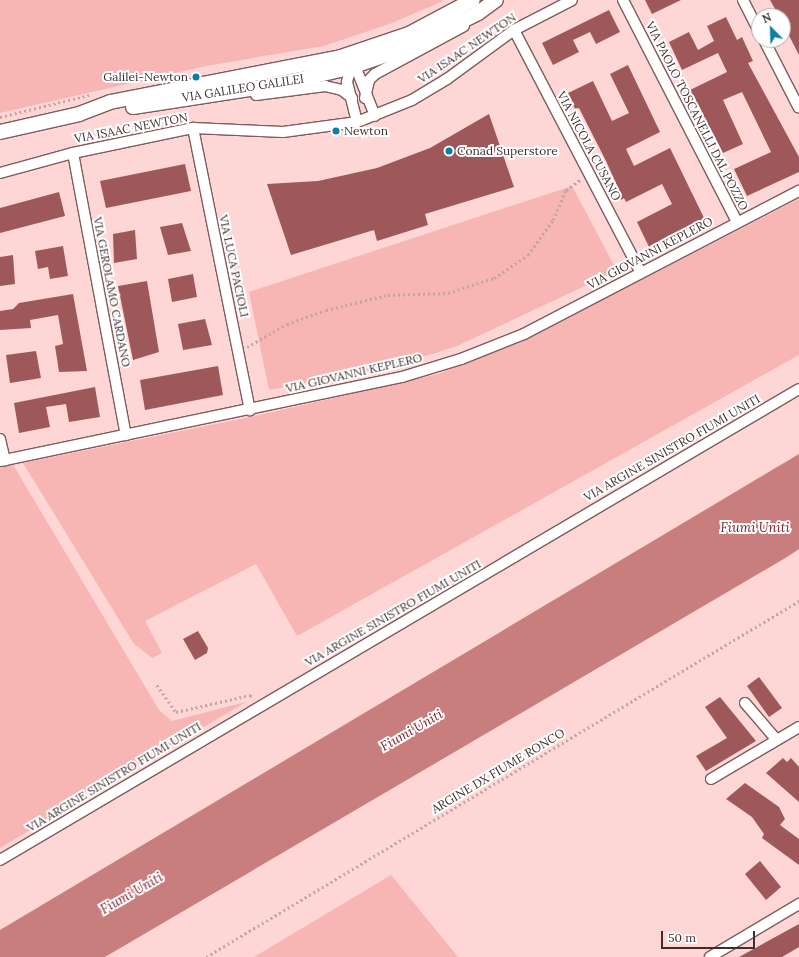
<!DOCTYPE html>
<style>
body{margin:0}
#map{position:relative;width:799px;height:957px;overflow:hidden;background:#fed6d5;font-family:Lora,serif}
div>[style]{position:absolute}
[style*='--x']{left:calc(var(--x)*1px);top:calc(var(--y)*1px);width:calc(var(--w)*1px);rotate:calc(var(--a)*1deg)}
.green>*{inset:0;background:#f7b5b4}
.water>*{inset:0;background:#c97e7e}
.building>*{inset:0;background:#9f5859}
.path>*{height:2.5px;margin-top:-1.25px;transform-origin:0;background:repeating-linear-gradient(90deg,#c4a3a2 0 2px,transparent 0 5px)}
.roads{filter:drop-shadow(1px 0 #7e5c5b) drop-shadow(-1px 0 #7e5c5b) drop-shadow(0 1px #7e5c5b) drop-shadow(0 -1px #7e5c5b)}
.street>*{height:10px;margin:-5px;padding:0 5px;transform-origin:5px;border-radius:5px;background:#fff}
.secondary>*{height:14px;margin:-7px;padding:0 7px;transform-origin:7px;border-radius:7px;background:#fff}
.dots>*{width:11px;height:11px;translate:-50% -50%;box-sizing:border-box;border:2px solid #fff;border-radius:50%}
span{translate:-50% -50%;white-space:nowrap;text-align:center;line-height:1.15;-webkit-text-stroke:4px #fff;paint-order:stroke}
.street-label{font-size:12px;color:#3e2f2e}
.poi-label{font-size:12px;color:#3e2f2e}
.right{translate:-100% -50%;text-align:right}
.left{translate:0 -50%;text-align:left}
.water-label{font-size:13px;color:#761b25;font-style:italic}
.north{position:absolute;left:751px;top:8px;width:40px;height:40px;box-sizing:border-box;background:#fff;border:1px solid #b2acab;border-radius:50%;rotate:337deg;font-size:11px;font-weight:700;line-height:16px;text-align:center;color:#3e2f2e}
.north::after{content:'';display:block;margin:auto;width:14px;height:18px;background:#0a7ea5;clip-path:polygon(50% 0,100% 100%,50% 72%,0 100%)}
.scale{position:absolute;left:661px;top:931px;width:94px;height:18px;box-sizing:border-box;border:2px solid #3e2f2e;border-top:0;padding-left:5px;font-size:12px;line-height:14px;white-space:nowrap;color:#3e2f2e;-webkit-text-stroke:3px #fff;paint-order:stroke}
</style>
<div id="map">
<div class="green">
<i style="clip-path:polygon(0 0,442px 0,443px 1px,392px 23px,324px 46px,206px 66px,0 113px)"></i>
<i style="clip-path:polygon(572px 186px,617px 271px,457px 346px,392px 367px,269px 390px,249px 292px)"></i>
<i style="clip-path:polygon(799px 199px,799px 355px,297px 636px,256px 564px,145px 621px,162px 653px,152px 658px,134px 644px,23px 463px,255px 416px,438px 374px,521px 342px)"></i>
<i style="clip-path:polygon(12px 463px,159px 710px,172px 721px,246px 702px,0 848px,0 465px)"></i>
<i style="clip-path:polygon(391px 875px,458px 957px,254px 957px)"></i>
</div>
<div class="water">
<i style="clip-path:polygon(799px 454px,799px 549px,787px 557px,105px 957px,0 957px,0 930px)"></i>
</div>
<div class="building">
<i style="clip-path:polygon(645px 0,681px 0,652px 14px)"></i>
<i style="clip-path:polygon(770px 0,799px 0,799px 55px,783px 24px,783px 16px,779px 16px)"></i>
<i style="clip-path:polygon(609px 10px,620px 32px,596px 44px,590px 32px,573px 40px,579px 52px,553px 65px,542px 43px)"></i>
<i style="clip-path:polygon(726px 17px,737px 40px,742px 37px,753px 61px,748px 63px,799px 157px,799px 172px,747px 196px,734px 169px,771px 152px,742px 92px,723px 100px,743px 144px,723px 153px,690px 90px,727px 72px,718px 53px,682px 70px,669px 42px,689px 32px,698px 50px,714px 41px,707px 26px)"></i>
<i style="clip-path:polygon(628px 65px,660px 132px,626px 149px,634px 166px,670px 148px,706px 222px,649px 247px,637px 222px,672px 204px,662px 184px,626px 202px,624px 198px,621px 200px,615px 189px,618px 188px,606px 161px,579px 108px,575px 109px,568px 93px,593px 81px,612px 121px,629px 113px,610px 74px)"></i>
<i style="clip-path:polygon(489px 114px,514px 187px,425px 214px,428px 225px,377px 241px,374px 230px,291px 255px,267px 184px,318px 181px,377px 168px,430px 148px)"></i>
<i style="clip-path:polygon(185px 164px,191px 191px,106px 208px,100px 181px)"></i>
<i style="clip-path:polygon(59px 192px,65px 216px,0 233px,0 208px)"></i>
<i style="clip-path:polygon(182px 223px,191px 251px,168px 255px,160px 227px)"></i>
<i style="clip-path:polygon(135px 230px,137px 259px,114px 263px,113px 234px)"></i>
<i style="clip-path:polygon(63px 246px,68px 276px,50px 279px,48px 267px,38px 269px,35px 251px)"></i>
<i style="clip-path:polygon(13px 255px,15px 284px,0 286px,0 257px)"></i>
<i style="clip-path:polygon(193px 274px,197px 297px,172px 302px,168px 279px)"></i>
<i style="clip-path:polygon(147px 281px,159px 352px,133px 360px,118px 286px)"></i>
<i style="clip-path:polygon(73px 294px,87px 371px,59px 372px,55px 346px,63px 344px,58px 315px,30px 320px,31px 328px,0 330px,0 311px,13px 309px,19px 303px)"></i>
<i style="clip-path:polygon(205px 319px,212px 345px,183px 350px,178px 324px)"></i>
<i style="clip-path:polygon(36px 351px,41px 378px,10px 383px,6px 355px)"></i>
<i style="clip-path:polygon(218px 366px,223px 395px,145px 410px,140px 380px)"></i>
<i style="clip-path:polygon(95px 387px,100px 417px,69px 422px,66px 404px,46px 407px,50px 427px,19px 433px,14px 403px)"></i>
<i style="clip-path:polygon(198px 631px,208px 648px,207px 653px,195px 660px,183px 639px)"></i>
<i style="clip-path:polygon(759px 677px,782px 708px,769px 717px,747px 686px)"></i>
<i style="clip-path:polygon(720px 697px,756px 741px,706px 771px,696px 756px,727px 738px,705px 707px)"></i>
<i style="clip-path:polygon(783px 758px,787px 762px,791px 758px,799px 767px,799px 802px,766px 773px)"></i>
<i style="clip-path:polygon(745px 783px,779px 807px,785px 819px,780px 825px,799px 839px,799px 865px,762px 838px,764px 834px,752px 817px,726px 799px)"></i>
<i style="clip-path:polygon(760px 861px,781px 887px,766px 900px,745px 874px)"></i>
<i style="clip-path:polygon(799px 924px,799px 947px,782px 957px,739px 957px)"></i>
</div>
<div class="path">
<i style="--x:0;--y:117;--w:92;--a:-13.9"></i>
<i style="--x:247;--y:347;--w:46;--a:-29.9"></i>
<i style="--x:287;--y:324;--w:41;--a:-19.7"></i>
<i style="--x:326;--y:310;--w:64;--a:-13.6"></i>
<i style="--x:388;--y:295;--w:60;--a:-1.9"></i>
<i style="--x:448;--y:293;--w:48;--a:-18.1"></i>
<i style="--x:494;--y:278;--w:41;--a:-34.1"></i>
<i style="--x:528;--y:255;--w:43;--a:-54.5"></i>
<i style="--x:553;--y:220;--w:33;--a:-67"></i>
<i style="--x:566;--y:190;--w:19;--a:-36"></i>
<i style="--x:157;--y:685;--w:33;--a:55"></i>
<i style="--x:176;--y:712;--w:76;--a:-12.9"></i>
<i style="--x:250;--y:695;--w:5;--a:37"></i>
<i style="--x:206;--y:957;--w:692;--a:-30.98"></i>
</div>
<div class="roads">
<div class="street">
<i style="--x:623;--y:0;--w:250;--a:62.8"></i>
<i style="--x:743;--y:0;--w:35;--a:63"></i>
<i style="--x:514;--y:30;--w:274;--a:62.4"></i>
<i style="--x:764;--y:40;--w:76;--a:62.8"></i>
<i style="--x:352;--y:64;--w:19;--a:106"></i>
<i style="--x:347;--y:82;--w:41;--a:76"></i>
<i style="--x:346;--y:67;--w:13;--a:27"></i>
<i style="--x:358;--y:73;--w:46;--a:68.4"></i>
<i style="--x:256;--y:95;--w:70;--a:-7.4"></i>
<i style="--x:325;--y:86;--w:17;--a:13"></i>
<i style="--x:342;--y:90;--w:13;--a:39"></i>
<i style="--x:365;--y:98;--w:18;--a:-77"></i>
<i style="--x:369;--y:80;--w:8;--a:-45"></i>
<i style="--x:375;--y:74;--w:101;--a:-28.3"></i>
<i style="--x:193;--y:128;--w:288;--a:78.6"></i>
<i style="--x:73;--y:153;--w:287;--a:79.4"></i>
<i style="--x:0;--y:173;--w:76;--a:-15.3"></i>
<i style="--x:73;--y:153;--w:123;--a:-11.8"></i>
<i style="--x:193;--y:128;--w:90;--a:2.5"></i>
<i style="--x:283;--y:132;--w:75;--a:-7.7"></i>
<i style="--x:357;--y:122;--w:59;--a:-21.8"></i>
<i style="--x:412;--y:100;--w:41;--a:-31"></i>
<i style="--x:447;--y:79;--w:83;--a:-36.2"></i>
<i style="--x:514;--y:30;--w:65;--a:-27.3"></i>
<i style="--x:0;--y:439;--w:22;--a:77"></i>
<i style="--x:0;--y:461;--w:411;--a:-11.8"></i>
<i style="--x:402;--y:377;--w:62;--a:-17"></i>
<i style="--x:461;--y:359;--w:68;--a:-21.6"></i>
<i style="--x:524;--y:334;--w:310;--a:-27.5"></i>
<i style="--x:745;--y:703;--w:48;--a:49.3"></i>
<i style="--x:711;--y:779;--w:102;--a:-30.6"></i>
<i style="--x:0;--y:860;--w:927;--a:-30.52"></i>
<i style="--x:710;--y:957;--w:104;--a:-30.8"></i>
</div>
<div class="secondary">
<i style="--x:133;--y:107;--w:144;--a:-8.8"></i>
<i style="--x:275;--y:85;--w:76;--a:-12.9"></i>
<i style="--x:349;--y:68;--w:72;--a:-19.4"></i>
<i style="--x:417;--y:44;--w:68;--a:-26.9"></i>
<i style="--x:478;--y:13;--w:22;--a:-36"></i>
<i style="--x:0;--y:132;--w:81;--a:-12.8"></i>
<i style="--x:79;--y:114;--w:33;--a:-21"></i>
<i style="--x:110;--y:102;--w:235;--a:-11"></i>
<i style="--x:341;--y:57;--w:72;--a:-18.7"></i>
<i style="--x:409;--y:34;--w:72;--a:-28"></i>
</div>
</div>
<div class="dots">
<i style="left:196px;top:77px;background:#0a7ea5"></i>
<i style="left:336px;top:131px;background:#0a7ea5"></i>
<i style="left:449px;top:151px;background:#0a7ea5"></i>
</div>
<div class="street-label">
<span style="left:467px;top:48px;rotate:-34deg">VIA ISAAC NEWTON</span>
<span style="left:243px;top:88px;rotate:-9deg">VIA GALILEO GALILEI</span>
<span style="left:697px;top:116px;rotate:63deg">VIA PAOLO TOSCANELLI DAL POZZO</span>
<span style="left:131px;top:128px;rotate:-11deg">VIA ISAAC NEWTON</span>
<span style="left:589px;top:146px;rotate:62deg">VIA NICOLA CUSANO</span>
<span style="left:650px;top:253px;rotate:-28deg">VIA GIOVANNI KEPLERO</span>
<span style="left:234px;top:266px;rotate:78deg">VIA LUCA PACIOLI</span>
<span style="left:112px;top:292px;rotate:79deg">VIA GEROLAMO CARDANO</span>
<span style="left:354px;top:373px;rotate:-13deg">VIA GIOVANNI KEPLERO</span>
<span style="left:672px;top:448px;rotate:-30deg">VIA ARGINE SINISTRO FIUMI UNITI</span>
<span style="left:393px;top:613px;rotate:-30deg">VIA ARGINE SINISTRO FIUMI UNITI</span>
<span style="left:498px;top:771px;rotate:-31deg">ARGINE DX FIUME RONCO</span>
<span style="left:114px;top:777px;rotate:-31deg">VIA ARGINE SINISTRO FIUMI UNITI</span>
</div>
<div class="poi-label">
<span class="right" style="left:188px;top:77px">Galilei-Newton</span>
<span class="left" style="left:344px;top:131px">Newton</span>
<span class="left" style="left:457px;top:151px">Conad Superstore</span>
</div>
<div class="water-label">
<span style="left:755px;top:528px">Fiumi Uniti</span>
<span style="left:412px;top:731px;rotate:-30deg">Fiumi Uniti</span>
<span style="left:132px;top:894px;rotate:-30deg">Fiumi Uniti</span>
</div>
<div class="north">N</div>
<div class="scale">50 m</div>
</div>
